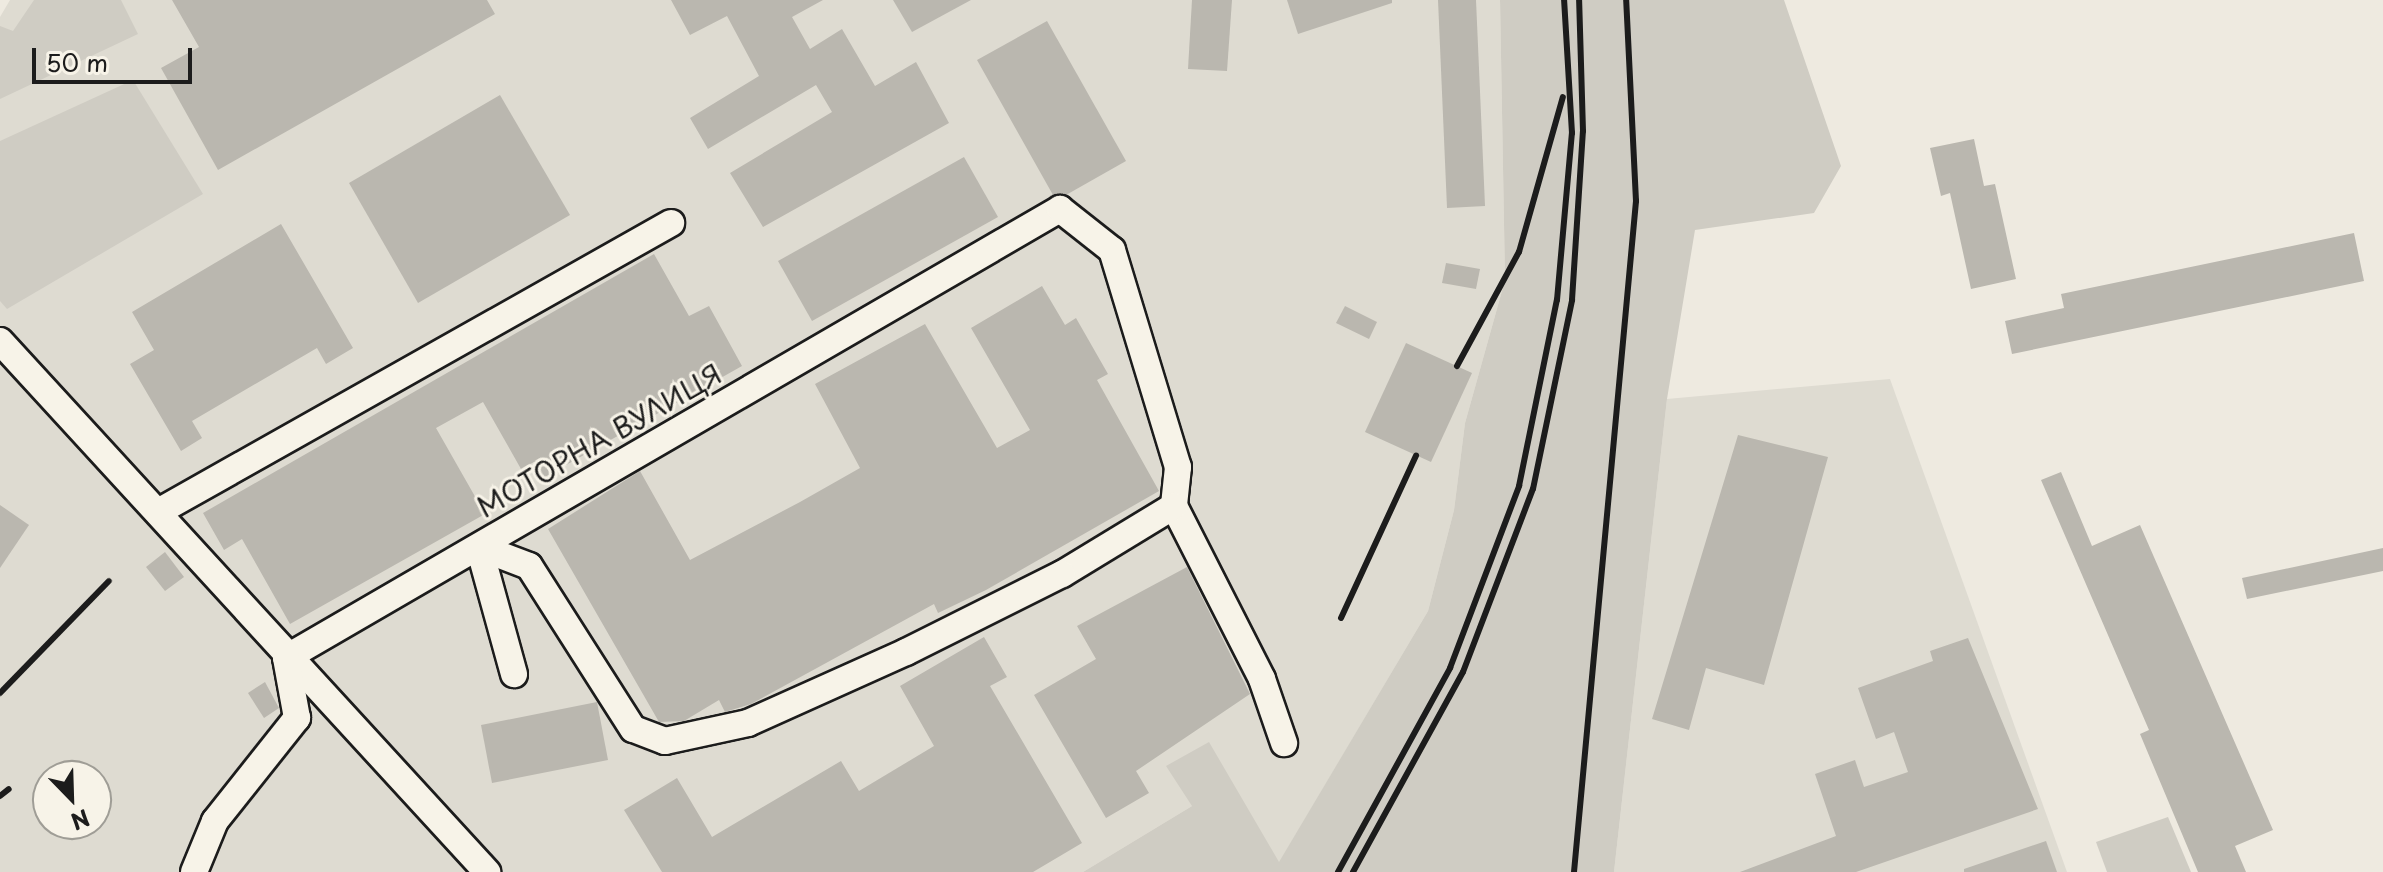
<!DOCTYPE html>
<meta charset="utf-8">
<style>
body{margin:0}
#map{position:relative;width:2383px;height:872px;overflow:hidden;background:#eeeae0;font-family:"Playpen Sans",sans-serif}
div>[style]{position:absolute}
[style*='--x']{left:calc(var(--x)*1px);top:calc(var(--y)*1px);width:calc(var(--w)*1px);rotate:calc(var(--a)*1deg)}
.built>*{inset:0;background:#dedbd1}
.green>*{inset:0;background:#cfccc3}
.building>*{inset:0;background:#bab7af}
.roads{filter:drop-shadow(2px 0 #1c1c1c) drop-shadow(-2px 0 #1c1c1c) drop-shadow(0 2px #1c1c1c) drop-shadow(0 -2px #1c1c1c)}
.minor>*{height:26px;margin:-13px;padding:0 13px;transform-origin:13px;border-radius:13px;background:#f7f3e8}
.rail>*{height:6px;margin:-3px;padding:0 3px;transform-origin:3px;border-radius:3px;background:#1c1c1c}
span{translate:-50% -50%;white-space:nowrap;text-align:center;line-height:1.15;-webkit-text-stroke:6px #f7f3e8;paint-order:stroke}
.street-label{font-size:28px;color:#1c1c1c}
.north{position:absolute;left:32px;top:760px;width:80px;height:80px;box-sizing:border-box;background:#f7f3e8;border:2px solid #9f9d96;border-radius:50%;rotate:157deg;font-size:22px;font-weight:700;line-height:32px;text-align:center;color:#1c1c1c}
.north::after{content:'';display:block;margin:auto;width:28px;height:36px;background:#1c1c1c;clip-path:polygon(50% 0,100% 100%,50% 72%,0 100%)}
.scale{position:absolute;left:32px;top:48px;width:160px;height:36px;box-sizing:border-box;border:4px solid #1c1c1c;border-top:0;padding-left:10px;font-size:24px;line-height:28px;white-space:nowrap;color:#1c1c1c;-webkit-text-stroke:6px #f7f3e8;paint-order:stroke}
</style>
<div id="map">
<div class="built">
<i style="clip-path:polygon(evenodd,10px 0,1500px 0,1505px 280px,1465px 423px,1454px 510px,1428px 611px,1279px 863px,1192px 806px,1083px 872px,0 872px,0 17px,10px 0,48px 776px,96px 776px,96px 824px,48px 824px,48px 776px)"></i>
<i style="clip-path:polygon(1890px 379px,2067px 872px,1614px 872px,1667px 399px)"></i>
</div>
<div class="green">
<i style="clip-path:polygon(34px 0,121px 0,138px 34px,0 99px,0 26px,13px 31px)"></i>
<i style="clip-path:polygon(1500px 0,1784px 0,1841px 166px,1814px 213px,1695px 230px,1667px 399px,1614px 872px,1083px 872px,1192px 806px,1166px 766px,1209px 742px,1279px 862px,1428px 611px,1454px 510px,1465px 423px,1505px 280px)"></i>
<i style="clip-path:polygon(133px 80px,203px 194px,7px 309px,0 301px,0 141px)"></i>
<i style="clip-path:polygon(2168px 817px,2191px 872px,2107px 872px,2096px 842px)"></i>
</div>
<div class="building">
<i style="clip-path:polygon(172px 0,487px 0,495px 14px,218px 170px,161px 68px,199px 47px)"></i>
<i style="clip-path:polygon(671px 0,823px 0,792px 17px,810px 49px,842px 29px,875px 86px,916px 62px,949px 123px,763px 227px,730px 173px,832px 112px,816px 85px,708px 149px,690px 118px,759px 76px,727px 16px,690px 35px)"></i>
<i style="clip-path:polygon(893px 0,971px 0,912px 32px)"></i>
<i style="clip-path:polygon(1192px 0,1232px 0,1227px 71px,1188px 69px)"></i>
<i style="clip-path:polygon(1287px 0,1392px 0,1392px 3px,1298px 34px)"></i>
<i style="clip-path:polygon(1438px 0,1476px 0,1485px 206px,1447px 208px)"></i>
<i style="clip-path:polygon(1047px 21px,1126px 161px,1066px 195px,1053px 195px,977px 60px)"></i>
<i style="clip-path:polygon(500px 95px,570px 215px,418px 303px,349px 183px)"></i>
<i style="clip-path:polygon(1974px 139px,1984px 186px,1995px 184px,2016px 279px,1971px 289px,1950px 193px,1941px 196px,1930px 148px)"></i>
<i style="clip-path:polygon(964px 157px,998px 217px,812px 321px,778px 261px)"></i>
<i style="clip-path:polygon(281px 224px,353px 348px,326px 364px,317px 348px,192px 421px,202px 438px,181px 451px,130px 364px,154px 350px,132px 312px)"></i>
<i style="clip-path:polygon(2354px 233px,2364px 281px,2012px 354px,2005px 321px,2064px 308px,2061px 294px)"></i>
<i style="clip-path:polygon(654px 254px,689px 316px,709px 306px,742px 366px,543px 478px,534px 462px,521px 469px,483px 402px,436px 428px,485px 514px,290px 624px,242px 539px,224px 550px,203px 513px)"></i>
<i style="clip-path:polygon(1446px 263px,1480px 269px,1476px 289px,1442px 283px)"></i>
<i style="clip-path:polygon(1042px 286px,1065px 325px,1076px 318px,1108px 374px,1097px 380px,1159px 491px,986px 590px,938px 613px,934px 604px,751px 704px,725px 712px,719px 700px,684px 721px,659px 722px,548px 529px,640px 471px,690px 560px,800px 502px,860px 468px,815px 384px,925px 324px,997px 448px,1030px 430px,971px 328px)"></i>
<i style="clip-path:polygon(1345px 306px,1377px 322px,1369px 339px,1336px 323px)"></i>
<i style="clip-path:polygon(1406px 343px,1472px 373px,1431px 462px,1365px 432px)"></i>
<i style="clip-path:polygon(1738px 435px,1828px 457px,1764px 685px,1706px 668px,1689px 730px,1652px 719px)"></i>
<i style="clip-path:polygon(2061px 472px,2092px 546px,2140px 525px,2273px 830px,2235px 846px,2246px 872px,2198px 872px,2140px 734px,2149px 730px,2041px 480px)"></i>
<i style="clip-path:polygon(0 505px,29px 525px,0 568px)"></i>
<i style="clip-path:polygon(2383px 548px,2383px 571px,2247px 599px,2242px 578px)"></i>
<i style="clip-path:polygon(165px 552px,184px 577px,165px 591px,146px 567px)"></i>
<i style="clip-path:polygon(1187px 567px,1250px 694px,1136px 771px,1149px 793px,1106px 818px,1034px 695px,1096px 659px,1077px 626px)"></i>
<i style="clip-path:polygon(984px 637px,1007px 677px,990px 686px,1082px 843px,1033px 872px,662px 872px,624px 810px,677px 778px,712px 837px,841px 761px,859px 791px,934px 746px,900px 686px)"></i>
<i style="clip-path:polygon(1968px 638px,2038px 809px,1856px 872px,1740px 872px,1836px 836px,1815px 774px,1855px 760px,1864px 787px,1908px 772px,1894px 732px,1876px 739px,1858px 688px,1933px 661px,1930px 651px)"></i>
<i style="clip-path:polygon(265px 682px,279px 708px,264px 718px,248px 693px)"></i>
<i style="clip-path:polygon(597px 702px,608px 760px,492px 783px,481px 725px)"></i>
<i style="clip-path:polygon(2046px 841px,2057px 872px,1964px 872px,1964px 869px)"></i>
</div>
<div class="roads">
<div class="minor">
<i style="--x:0;--y:341;--w:721;--a:47.47"></i>
<i style="--x:1174;--y:506;--w:194;--a:63"></i>
<i style="--x:1262;--y:679;--w:68;--a:71"></i>
<i style="--x:158;--y:512;--w:589;--a:-29.39"></i>
<i style="--x:286;--y:658;--w:895;--a:-30.12"></i>
<i style="--x:1060;--y:209;--w:66;--a:38.3"></i>
<i style="--x:1112;--y:250;--w:227;--a:73.1"></i>
<i style="--x:1178;--y:467;--w:39;--a:96"></i>
<i style="--x:1174;--y:506;--w:131;--a:148.7"></i>
<i style="--x:1062;--y:574;--w:174;--a:153.4"></i>
<i style="--x:906;--y:652;--w:173;--a:155.8"></i>
<i style="--x:748;--y:723;--w:85;--a:167.8"></i>
<i style="--x:665;--y:741;--w:34;--a:-159"></i>
<i style="--x:633;--y:729;--w:193;--a:-122.5"></i>
<i style="--x:529;--y:566;--w:53;--a:-159.2"></i>
<i style="--x:479;--y:547;--w:132;--a:74.6"></i>
<i style="--x:194;--y:872;--w:55;--a:-67.6"></i>
<i style="--x:215;--y:821;--w:132;--a:-51.5"></i>
<i style="--x:297;--y:718;--w:61;--a:-100.4"></i>
</div>
</div>
<div class="rail">
<i style="--x:1457;--y:366;--w:130;--a:-61.5"></i>
<i style="--x:1519;--y:252;--w:161;--a:-74.2"></i>
<i style="--x:1341;--y:618;--w:179;--a:-65.2"></i>
<i style="--x:0;--y:693;--w:156;--a:-45.8"></i>
<i style="--x:0;--y:796;--w:11;--a:-38"></i>
<i style="--x:1338;--y:872;--w:233;--a:-61.2"></i>
<i style="--x:1450;--y:668;--w:195;--a:-69.2"></i>
<i style="--x:1519;--y:486;--w:190;--a:-78.5"></i>
<i style="--x:1557;--y:300;--w:168;--a:-84.9"></i>
<i style="--x:1572;--y:133;--w:133;--a:-93.4"></i>
<i style="--x:1353;--y:872;--w:228;--a:-61.2"></i>
<i style="--x:1463;--y:672;--w:196;--a:-69.1"></i>
<i style="--x:1533;--y:489;--w:193;--a:-78.3"></i>
<i style="--x:1572;--y:300;--w:169;--a:-86.3"></i>
<i style="--x:1583;--y:131;--w:131;--a:-91.7"></i>
<i style="--x:1574;--y:872;--w:674;--a:-84.72"></i>
<i style="--x:1636;--y:201;--w:201;--a:-92.8"></i>
</div>
<div class="street-label">
<span style="left:599px;top:440px;rotate:-30deg">МОТОРНА ВУЛИЦЯ</span>
</div>
<div class="north">N</div>
<div class="scale">50 m</div>
</div>
